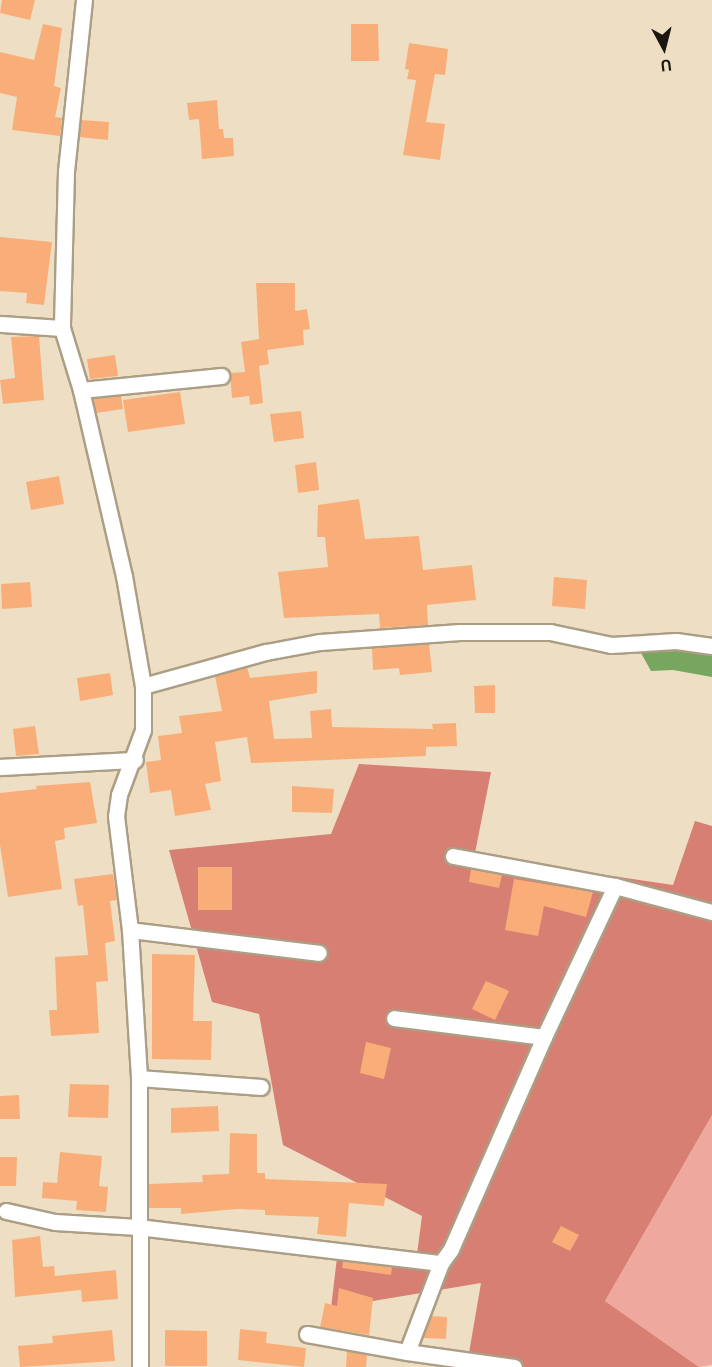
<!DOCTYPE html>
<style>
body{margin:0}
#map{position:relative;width:712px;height:1367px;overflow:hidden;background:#eedfc4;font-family:Ubuntu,sans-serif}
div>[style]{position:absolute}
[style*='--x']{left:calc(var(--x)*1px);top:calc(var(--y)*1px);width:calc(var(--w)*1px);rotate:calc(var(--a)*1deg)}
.green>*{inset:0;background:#efa89d}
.forest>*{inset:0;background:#d77f73}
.water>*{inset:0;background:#77a65f}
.building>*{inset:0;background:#f9ae79}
.roads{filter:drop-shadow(2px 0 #ac9e85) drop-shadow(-2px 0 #ac9e85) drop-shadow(0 2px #ac9e85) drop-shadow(0 -2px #ac9e85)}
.street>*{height:15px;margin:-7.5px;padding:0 7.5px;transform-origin:7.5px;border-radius:7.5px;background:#fff}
span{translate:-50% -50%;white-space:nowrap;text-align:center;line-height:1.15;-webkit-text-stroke:6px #eedfc4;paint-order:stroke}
.north{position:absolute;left:634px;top:18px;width:60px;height:60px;-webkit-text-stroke:4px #eedfc4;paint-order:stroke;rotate:173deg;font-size:16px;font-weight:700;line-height:24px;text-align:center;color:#1c170e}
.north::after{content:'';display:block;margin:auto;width:21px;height:27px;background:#1c170e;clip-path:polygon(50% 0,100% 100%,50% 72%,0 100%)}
</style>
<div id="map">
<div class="green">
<i style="clip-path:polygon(712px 1115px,712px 1365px,699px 1367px,605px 1301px)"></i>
</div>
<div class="forest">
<i style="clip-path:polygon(359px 764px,491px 772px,473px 863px,592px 873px,673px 885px,695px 821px,712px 826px,712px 1115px,605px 1301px,699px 1367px,524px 1367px,469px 1353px,481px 1283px,331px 1308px,338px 1249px,417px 1254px,422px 1216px,283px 1145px,259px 1014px,212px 1002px,169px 850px,331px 834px)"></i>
</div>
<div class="water">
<i style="clip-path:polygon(657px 646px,712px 650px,712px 677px,673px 670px,651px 671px,640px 651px)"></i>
</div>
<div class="building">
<i style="clip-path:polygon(2px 0,35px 0,30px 20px,0 13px)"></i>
<i style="clip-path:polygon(43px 24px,62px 28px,54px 86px,61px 88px,55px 117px,62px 118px,60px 136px,12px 130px,17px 97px,0 93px,0 52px,34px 60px)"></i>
<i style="clip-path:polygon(351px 24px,378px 24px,379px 61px,351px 61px)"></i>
<i style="clip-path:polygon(409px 43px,448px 49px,445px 75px,435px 74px,426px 122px,445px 124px,440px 160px,403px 155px,416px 80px,407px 79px,409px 70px,405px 69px)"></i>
<i style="clip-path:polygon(217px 100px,219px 129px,223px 129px,224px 138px,233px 138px,234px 156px,202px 159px,199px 119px,189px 120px,187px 103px)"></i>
<i style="clip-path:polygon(81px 120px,109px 122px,108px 140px,79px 137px)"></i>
<i style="clip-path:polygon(0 237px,52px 242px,44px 305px,26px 303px,27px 293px,0 291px)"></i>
<i style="clip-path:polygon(256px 283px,295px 283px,295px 311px,307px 309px,310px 329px,303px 330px,304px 345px,267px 350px,269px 364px,259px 366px,263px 403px,250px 405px,249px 396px,232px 398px,230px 373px,245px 372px,241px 342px,259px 339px)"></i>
<i style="clip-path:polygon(39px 336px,44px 400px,3px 404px,0 380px,15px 378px,11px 337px)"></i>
<i style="clip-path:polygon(115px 355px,118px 376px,90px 379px,87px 359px)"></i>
<i style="clip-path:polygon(180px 392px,185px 424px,128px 432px,123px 400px)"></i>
<i style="clip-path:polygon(121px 396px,123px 409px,96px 413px,93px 399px)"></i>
<i style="clip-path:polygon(301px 411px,304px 438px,274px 442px,270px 414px)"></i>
<i style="clip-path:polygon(316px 462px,319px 490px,298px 493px,295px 465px)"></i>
<i style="clip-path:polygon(59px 476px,64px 504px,31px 510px,26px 482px)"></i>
<i style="clip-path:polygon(359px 499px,365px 539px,419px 536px,423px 570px,472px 565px,476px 600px,427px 605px,428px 625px,380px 628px,379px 614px,284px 618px,278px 572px,328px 567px,325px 537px,317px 537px,318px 505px)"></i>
<i style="clip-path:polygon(554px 577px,587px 580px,585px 609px,552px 606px)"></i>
<i style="clip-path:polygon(30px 582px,32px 607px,2px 609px,1px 584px)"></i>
<i style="clip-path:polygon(429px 644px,432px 672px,400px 675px,399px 668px,373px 670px,372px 648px)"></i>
<i style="clip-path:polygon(247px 667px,250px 678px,317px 671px,317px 693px,269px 701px,274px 739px,312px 738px,310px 711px,331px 709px,332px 727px,433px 729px,432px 724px,456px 723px,457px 746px,426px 747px,426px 756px,251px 763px,247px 737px,215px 742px,221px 781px,205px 784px,211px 810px,175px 816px,171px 790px,150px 793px,146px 762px,161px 760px,158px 736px,182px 733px,179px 716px,222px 711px,215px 676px)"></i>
<i style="clip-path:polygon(110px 673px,113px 695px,80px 701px,77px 678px)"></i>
<i style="clip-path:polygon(495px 685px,495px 713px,475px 713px,474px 686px)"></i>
<i style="clip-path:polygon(35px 726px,39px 754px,16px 756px,13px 729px)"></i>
<i style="clip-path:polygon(90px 782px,97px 823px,64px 828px,65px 839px,55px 841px,62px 889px,8px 897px,0 845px,0 793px,37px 789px,36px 786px)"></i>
<i style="clip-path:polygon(292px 786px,334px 789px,332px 813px,292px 812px)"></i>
<i style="clip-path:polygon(198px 867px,232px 867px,232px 910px,198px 910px)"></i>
<i style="clip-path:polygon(471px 869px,502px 875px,499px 888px,469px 882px)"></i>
<i style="clip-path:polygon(113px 874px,117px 900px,110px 901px,115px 941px,105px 943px,108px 981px,96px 982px,99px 1033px,51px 1036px,49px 1010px,57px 1010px,55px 957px,88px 955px,83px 905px,78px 906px,74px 879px)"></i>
<i style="clip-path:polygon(514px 879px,593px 892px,586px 917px,544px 906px,538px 936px,505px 930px)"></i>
<i style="clip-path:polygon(152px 954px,195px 955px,193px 1021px,212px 1021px,211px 1060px,152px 1059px)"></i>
<i style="clip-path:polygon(486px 981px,509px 991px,495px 1020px,472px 1009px)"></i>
<i style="clip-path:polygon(366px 1042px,391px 1048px,384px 1079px,360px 1073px)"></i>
<i style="clip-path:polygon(70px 1084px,109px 1085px,108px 1118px,68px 1117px)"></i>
<i style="clip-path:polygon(19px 1095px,20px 1119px,0 1119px,0 1096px)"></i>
<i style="clip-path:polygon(218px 1106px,219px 1131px,171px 1133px,171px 1108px)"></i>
<i style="clip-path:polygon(230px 1133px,257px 1134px,257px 1173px,265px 1173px,265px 1179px,387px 1184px,384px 1206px,349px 1203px,346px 1237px,317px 1234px,319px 1217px,265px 1215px,265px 1210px,237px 1209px,181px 1214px,181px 1208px,149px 1208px,149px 1184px,203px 1182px,202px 1175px,229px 1174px)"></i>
<i style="clip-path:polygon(60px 1152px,102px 1156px,99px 1186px,108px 1187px,106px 1212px,76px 1210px,77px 1201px,42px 1198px,43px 1182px,57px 1183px)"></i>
<i style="clip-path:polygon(0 1157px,17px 1157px,16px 1186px,0 1186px)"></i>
<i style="clip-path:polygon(561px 1226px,579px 1235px,570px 1251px,552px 1242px)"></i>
<i style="clip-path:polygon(40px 1236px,43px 1267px,54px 1266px,55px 1276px,116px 1270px,118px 1299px,82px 1302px,81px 1290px,15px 1297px,12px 1240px)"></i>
<i style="clip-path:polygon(343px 1261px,392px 1267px,391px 1275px,342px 1268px)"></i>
<i style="clip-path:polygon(339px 1288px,373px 1298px,369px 1335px,320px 1327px,325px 1303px,337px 1306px)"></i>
<i style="clip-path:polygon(431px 1316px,447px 1317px,446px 1339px,423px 1338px)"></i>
<i style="clip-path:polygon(240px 1329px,267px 1332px,266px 1343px,306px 1348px,304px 1367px,238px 1360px)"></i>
<i style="clip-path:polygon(112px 1330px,115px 1361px,20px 1367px,18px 1346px,53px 1343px,52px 1336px)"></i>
<i style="clip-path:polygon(165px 1330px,207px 1331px,207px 1366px,165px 1366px)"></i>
<i style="clip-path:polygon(347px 1351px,367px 1355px,366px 1367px,346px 1367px)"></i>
</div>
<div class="roads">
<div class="street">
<i style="--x:84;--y:0;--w:172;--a:96"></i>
<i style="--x:66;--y:171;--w:157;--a:91.5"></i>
<i style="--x:62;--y:328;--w:65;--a:73"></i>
<i style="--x:81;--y:390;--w:191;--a:77"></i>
<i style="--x:124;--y:576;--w:112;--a:80.2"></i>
<i style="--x:143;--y:686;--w:44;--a:90"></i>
<i style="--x:143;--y:730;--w:69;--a:110.3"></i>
<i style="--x:119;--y:795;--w:21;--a:98"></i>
<i style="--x:116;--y:816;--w:115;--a:83"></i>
<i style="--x:130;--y:930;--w:148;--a:86.5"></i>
<i style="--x:139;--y:1078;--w:289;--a:89.8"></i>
<i style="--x:0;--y:324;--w:62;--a:3.7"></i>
<i style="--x:81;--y:390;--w:141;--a:-5.7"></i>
<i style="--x:143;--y:686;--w:128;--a:-15.5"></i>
<i style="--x:266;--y:652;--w:55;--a:-10.5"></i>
<i style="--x:320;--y:642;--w:140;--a:-4.1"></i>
<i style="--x:460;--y:632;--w:90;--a:0"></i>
<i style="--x:550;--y:632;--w:62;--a:12"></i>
<i style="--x:611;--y:645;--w:65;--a:-3.5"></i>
<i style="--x:676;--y:641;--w:36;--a:8"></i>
<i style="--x:0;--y:767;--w:135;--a:-3"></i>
<i style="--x:453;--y:856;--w:165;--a:10.5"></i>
<i style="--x:615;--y:886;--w:100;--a:15"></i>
<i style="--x:130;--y:930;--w:190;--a:6.9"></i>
<i style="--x:544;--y:1037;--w:167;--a:-64.8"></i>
<i style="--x:139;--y:1078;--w:122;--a:4.2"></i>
<i style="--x:6;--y:1211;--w:50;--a:12.7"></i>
<i style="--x:55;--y:1222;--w:83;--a:3.4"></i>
<i style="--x:138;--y:1227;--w:305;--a:6.8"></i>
<i style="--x:441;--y:1263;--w:17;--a:-54"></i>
<i style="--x:451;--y:1249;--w:232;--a:-66.3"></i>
<i style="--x:544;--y:1037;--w:151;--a:-172.8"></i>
<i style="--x:307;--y:1334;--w:102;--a:10.2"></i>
<i style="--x:407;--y:1352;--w:95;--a:-69.1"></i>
<i style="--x:407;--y:1352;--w:108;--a:8"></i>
</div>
</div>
<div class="north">U</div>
</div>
